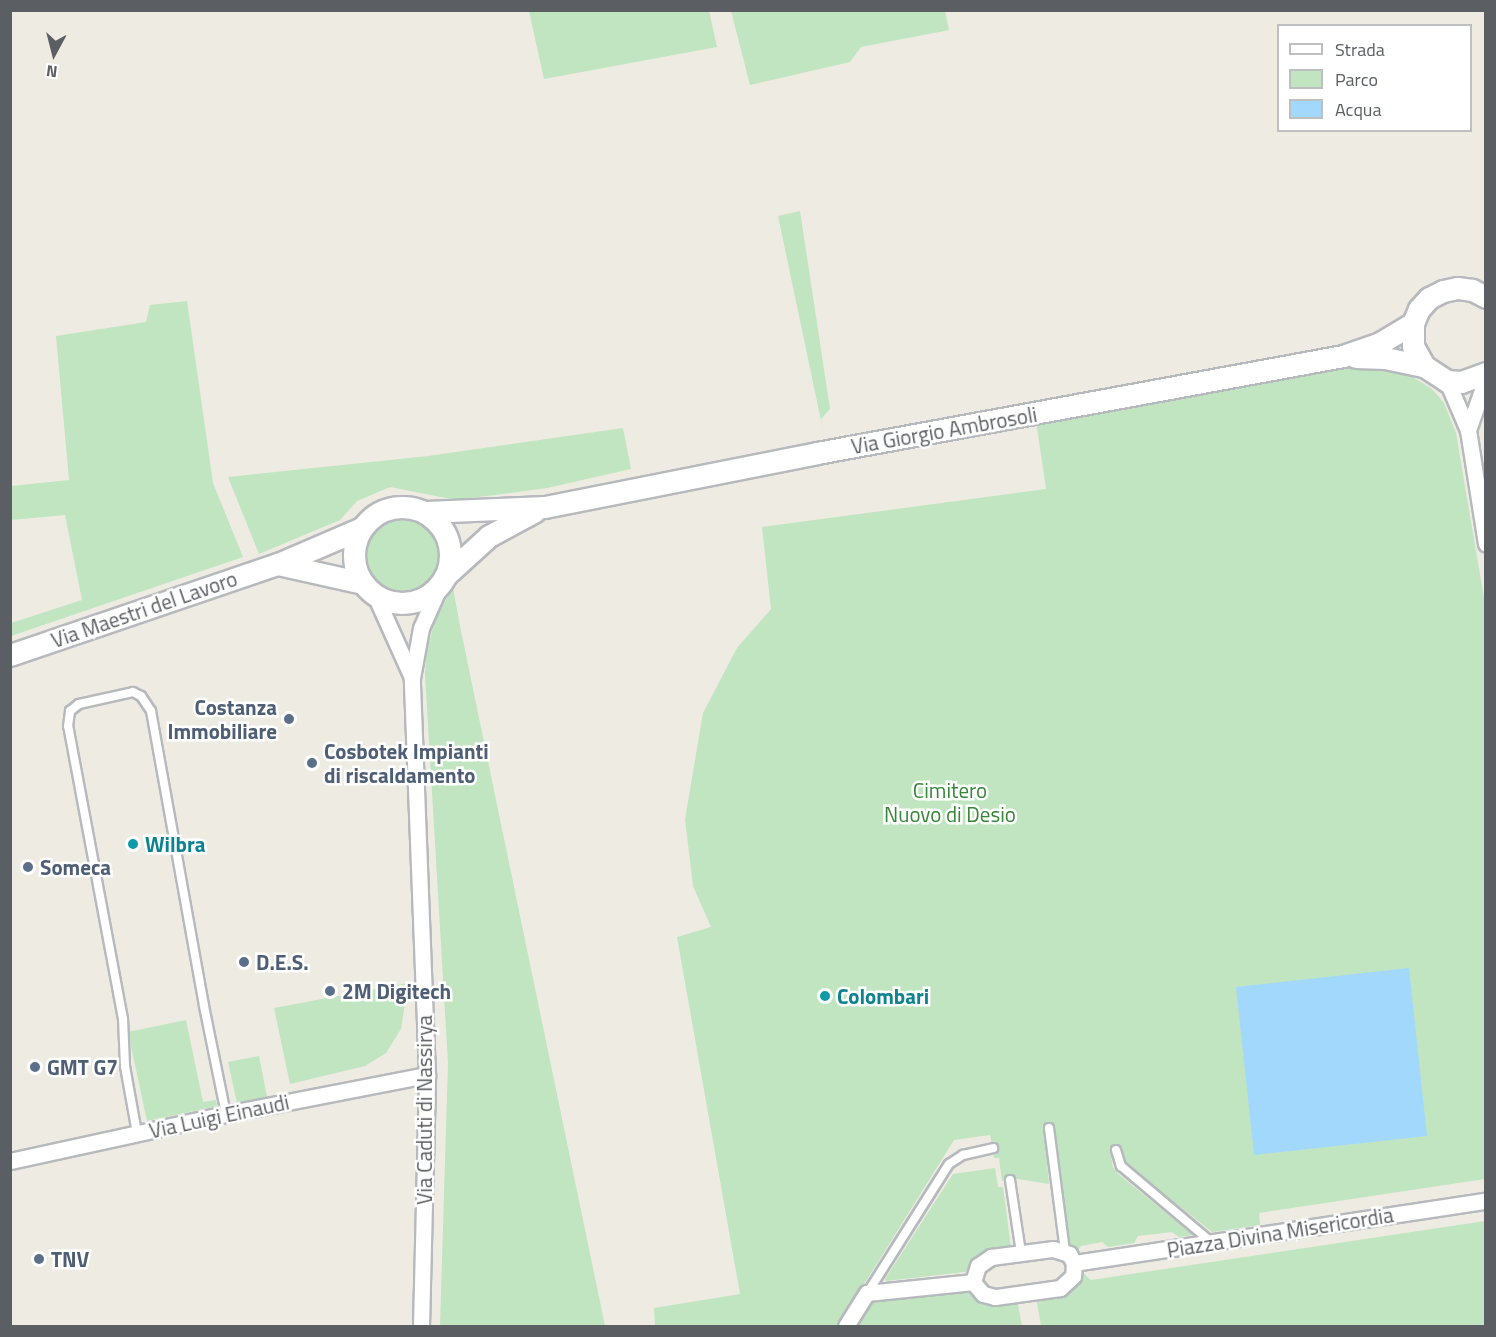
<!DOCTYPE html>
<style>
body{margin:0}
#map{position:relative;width:1496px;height:1337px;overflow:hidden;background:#eeebe3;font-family:"Titillium Web",sans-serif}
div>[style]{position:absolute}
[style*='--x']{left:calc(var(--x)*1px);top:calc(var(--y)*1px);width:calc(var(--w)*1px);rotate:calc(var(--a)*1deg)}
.green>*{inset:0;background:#c0e5c0}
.round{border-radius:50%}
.water>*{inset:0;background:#a3d8fd}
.roads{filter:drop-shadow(2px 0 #b6b9bd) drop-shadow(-2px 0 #b6b9bd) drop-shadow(0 2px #b6b9bd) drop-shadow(0 -2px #b6b9bd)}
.lane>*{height:8px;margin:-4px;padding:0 4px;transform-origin:4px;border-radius:4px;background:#fff}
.street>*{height:15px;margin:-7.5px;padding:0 7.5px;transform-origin:7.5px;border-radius:7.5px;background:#fff}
.secondary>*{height:21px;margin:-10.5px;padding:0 10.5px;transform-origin:10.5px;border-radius:10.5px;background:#fff}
.secondary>.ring{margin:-10.5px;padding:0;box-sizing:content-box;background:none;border:21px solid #fff;border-radius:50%}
.dots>*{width:16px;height:16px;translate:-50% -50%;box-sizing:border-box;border:3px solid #fff;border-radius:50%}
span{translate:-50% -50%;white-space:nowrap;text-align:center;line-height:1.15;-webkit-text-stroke:5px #fff;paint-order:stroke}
.street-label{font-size:21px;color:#5b5f63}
.service-label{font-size:21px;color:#4e5e75;font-weight:700}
.right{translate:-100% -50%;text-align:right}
.left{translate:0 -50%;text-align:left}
.park-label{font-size:21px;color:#378639}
.culture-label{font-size:21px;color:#0d838f;font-weight:700}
.frame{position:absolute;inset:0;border:12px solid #5b5f63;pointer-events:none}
.legend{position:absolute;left:1277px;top:24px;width:195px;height:108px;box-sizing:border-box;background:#fff;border:2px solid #bdbfc1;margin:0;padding:8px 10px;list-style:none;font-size:18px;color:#5b5f63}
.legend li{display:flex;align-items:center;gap:12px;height:30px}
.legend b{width:30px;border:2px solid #bdbfc1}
.north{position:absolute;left:24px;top:24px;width:60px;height:60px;-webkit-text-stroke:4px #fff;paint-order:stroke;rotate:187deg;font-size:16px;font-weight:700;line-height:24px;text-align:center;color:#5b5f63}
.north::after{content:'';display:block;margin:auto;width:21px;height:27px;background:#5b5f63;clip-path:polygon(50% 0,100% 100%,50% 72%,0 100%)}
</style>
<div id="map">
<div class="green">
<i style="clip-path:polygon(529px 11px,709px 11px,717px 47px,544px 79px)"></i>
<i style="clip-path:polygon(731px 11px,945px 11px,949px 30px,861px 47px,850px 62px,750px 85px)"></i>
<i style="clip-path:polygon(800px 211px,830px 409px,821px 419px,823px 430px,778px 216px)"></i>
<i style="clip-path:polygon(187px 301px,213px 483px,243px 557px,11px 636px,11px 623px,82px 600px,65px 515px,11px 520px,11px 486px,69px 480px,56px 336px,146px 322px,150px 305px)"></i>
<i style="clip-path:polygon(1357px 364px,1403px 371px,1432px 389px,1444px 403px,1456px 433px,1485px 604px,1485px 1179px,1259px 1213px,1260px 1225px,1212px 1232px,1124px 1162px,1122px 1150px,1110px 1151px,1113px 1167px,1117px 1173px,1193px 1235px,1179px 1237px,1172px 1232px,1138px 1236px,1134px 1243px,1108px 1247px,1102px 1242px,1081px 1246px,1077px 1252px,1070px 1251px,1057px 1160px,1047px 1161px,1049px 1184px,1018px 1179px,1002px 1181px,999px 1158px,994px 1158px,990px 1135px,954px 1140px,838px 1326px,655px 1326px,654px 1308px,740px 1294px,677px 937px,711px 927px,693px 886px,685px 819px,703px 713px,737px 648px,771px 609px,762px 527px,1046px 489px,1036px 421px)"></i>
<i style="clip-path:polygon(623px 428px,631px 469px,547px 488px,456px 500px,390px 487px,357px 501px,340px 520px,259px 554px,228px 477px,428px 456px)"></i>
<i class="round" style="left:365px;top:518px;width:74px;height:74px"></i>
<i style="clip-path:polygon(453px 588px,460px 626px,605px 1326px,440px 1326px,448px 1063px,425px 674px,426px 653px,432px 631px,439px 611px)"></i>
<i style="clip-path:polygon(408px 983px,401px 1029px,386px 1053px,365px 1066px,290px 1084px,274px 1008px)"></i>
<i style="clip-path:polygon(186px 1020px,203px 1102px,216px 1100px,217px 1106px,147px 1121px,128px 1032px)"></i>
<i style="clip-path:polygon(259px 1056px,267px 1097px,237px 1103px,228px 1062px)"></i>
<i style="clip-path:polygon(995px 1168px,998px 1187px,1003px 1187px,1011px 1248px,965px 1272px,886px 1281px,885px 1279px,953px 1174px)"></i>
<i style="clip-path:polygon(1485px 1221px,1485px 1326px,1041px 1326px,1037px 1302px,1066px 1295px,1077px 1281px,1080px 1270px,1091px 1280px)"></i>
<i style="clip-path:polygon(966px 1292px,975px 1294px,989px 1305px,1018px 1304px,1022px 1326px,856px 1326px,871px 1302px)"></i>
</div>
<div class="water">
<i style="clip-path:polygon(1409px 968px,1427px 1136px,1254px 1155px,1236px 987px)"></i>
</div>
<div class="roads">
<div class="lane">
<i style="--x:1049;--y:1128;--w:124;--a:82.6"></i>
<i style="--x:137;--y:1133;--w:68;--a:-100.2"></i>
<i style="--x:125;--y:1066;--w:47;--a:-92.4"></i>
<i style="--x:123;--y:1019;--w:298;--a:-100.6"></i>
<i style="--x:68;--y:726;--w:15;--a:-82"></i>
<i style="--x:70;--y:711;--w:11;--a:-38"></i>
<i style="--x:79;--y:704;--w:55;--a:-12.5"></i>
<i style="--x:133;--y:692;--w:9;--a:27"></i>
<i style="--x:141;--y:696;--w:18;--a:56"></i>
<i style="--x:151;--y:711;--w:300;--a:79.8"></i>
<i style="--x:204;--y:1006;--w:110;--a:78.5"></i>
<i style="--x:1116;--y:1150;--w:17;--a:73"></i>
<i style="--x:1121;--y:1166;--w:116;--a:40.1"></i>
<i style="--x:1010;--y:1180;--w:74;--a:81.4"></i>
<i style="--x:868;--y:1292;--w:151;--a:-57.7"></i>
<i style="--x:949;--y:1164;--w:17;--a:-33"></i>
<i style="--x:963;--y:1155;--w:31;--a:-13"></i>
</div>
<div class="street">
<i style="--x:1447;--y:381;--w:53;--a:66.8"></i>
<i style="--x:1468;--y:430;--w:115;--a:81"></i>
<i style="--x:1468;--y:430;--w:54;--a:-70.6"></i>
<i style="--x:375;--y:595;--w:88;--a:65.8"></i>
<i style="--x:10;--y:1161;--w:221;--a:-12.3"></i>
<i style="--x:226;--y:1114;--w:205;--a:-11"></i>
<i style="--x:1053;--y:1249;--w:17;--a:17"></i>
<i style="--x:1069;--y:1254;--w:10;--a:61"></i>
<i style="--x:1074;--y:1263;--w:13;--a:94"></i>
<i style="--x:1073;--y:1276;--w:18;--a:137"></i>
<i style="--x:1060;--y:1288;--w:66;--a:172.1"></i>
<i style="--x:995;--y:1297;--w:12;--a:-166"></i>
<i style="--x:983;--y:1294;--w:16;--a:-130"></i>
<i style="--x:973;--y:1282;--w:17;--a:-73"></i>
<i style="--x:978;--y:1266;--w:16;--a:-35"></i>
<i style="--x:991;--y:1257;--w:63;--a:-7.4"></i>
<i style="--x:1074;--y:1263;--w:417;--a:-8.6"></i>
<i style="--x:421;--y:1326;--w:251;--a:-88.6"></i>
<i style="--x:427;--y:1075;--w:397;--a:-92.2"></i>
<i style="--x:412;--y:678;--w:51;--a:-79.8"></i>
<i style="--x:421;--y:628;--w:49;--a:-66"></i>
<i style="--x:846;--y:1326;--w:39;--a:-58"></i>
<i style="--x:867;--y:1293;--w:107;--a:-5.9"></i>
</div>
<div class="secondary">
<i style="--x:1486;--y:297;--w:16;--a:-153"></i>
<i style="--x:1472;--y:290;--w:15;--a:-172"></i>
<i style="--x:1457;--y:288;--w:14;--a:168"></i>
<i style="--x:1443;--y:291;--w:16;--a:153"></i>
<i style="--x:1429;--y:298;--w:15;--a:132"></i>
<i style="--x:1419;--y:309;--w:15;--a:113"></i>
<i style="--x:1413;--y:323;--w:23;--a:90"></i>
<i style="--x:1413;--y:346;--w:23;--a:61"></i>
<i style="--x:1424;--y:366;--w:27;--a:33"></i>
<i style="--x:1447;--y:381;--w:14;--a:4"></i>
<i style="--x:1461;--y:382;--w:27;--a:-20"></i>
<i style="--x:1356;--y:357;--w:29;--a:2"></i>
<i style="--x:1385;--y:358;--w:40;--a:12"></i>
<i class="ring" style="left:354px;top:507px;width:75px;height:75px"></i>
<i style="--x:426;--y:512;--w:119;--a:-2.4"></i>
<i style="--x:545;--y:507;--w:277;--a:-11.2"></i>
<i style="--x:817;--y:453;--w:535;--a:-10.45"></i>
<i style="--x:1343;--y:356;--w:39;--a:-19"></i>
<i style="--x:1380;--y:343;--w:39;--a:-31"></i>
<i style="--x:278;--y:564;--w:87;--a:12.6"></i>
<i style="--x:446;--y:575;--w:58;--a:-42.2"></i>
<i style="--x:489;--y:536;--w:52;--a:-28.5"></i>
<i style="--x:10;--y:655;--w:283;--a:-18.8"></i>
<i style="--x:278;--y:564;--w:91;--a:-23.2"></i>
</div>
</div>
<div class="dots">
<i style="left:289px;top:719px;background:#5c6f8a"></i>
<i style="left:312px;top:763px;background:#5c6f8a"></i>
<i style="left:133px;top:844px;background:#0f9aa8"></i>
<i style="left:28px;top:867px;background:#5c6f8a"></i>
<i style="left:244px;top:962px;background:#5c6f8a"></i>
<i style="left:330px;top:991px;background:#5c6f8a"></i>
<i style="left:825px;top:996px;background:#0f9aa8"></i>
<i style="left:35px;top:1067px;background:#5c6f8a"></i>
<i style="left:39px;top:1259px;background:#5c6f8a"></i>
</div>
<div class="street-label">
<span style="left:944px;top:430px;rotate:-10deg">Via Giorgio Ambrosoli</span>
<span style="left:144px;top:609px;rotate:-19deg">Via Maestri del Lavoro</span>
<span style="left:424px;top:1110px;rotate:-90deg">Via Caduti di Nassirya</span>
<span style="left:219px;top:1116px;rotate:-12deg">Via Luigi Einaudi</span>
<span style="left:1280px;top:1232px;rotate:-9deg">Piazza Divina Misericordia</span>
</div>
<div class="service-label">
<span class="right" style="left:277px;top:719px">Costanza<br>Immobiliare</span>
<span class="left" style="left:324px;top:763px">Cosbotek Impianti<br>di riscaldamento</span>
<span class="left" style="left:40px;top:867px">Someca</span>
<span class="left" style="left:256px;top:962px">D.E.S.</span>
<span class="left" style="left:342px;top:991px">2M Digitech</span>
<span class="left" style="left:47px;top:1067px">GMT G7</span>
<span class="left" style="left:51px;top:1259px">TNV</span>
</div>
<div class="park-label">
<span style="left:950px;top:802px">Cimitero<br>Nuovo di Desio</span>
</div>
<div class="culture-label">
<span class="left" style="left:145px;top:844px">Wilbra</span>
<span class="left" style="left:837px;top:996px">Colombari</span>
</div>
<div class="frame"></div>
<ul class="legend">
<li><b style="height:8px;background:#fff"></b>Strada</li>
<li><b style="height:16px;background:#c0e5c0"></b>Parco</li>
<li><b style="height:16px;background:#a3d8fd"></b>Acqua</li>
</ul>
<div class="north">N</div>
</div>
